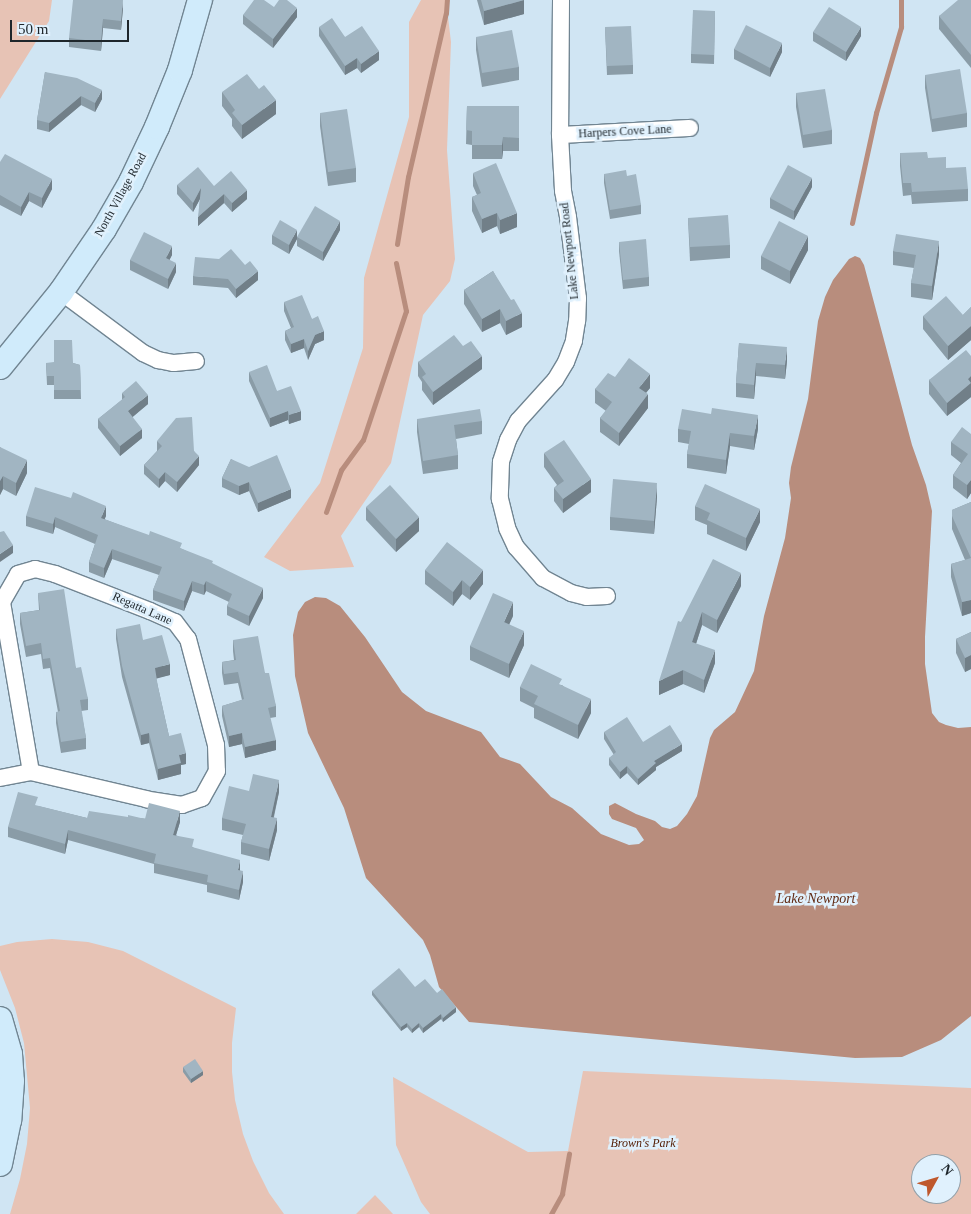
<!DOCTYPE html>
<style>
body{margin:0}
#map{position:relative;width:971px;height:1214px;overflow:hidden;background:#d0e5f3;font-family:"Times New Roman",serif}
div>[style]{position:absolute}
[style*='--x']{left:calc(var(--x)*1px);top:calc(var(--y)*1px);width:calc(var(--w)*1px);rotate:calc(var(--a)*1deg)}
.green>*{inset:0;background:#e7c3b5}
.water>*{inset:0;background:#b88d7d}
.stream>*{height:5px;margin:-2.5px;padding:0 2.5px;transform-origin:2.5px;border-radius:2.5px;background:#b88d7d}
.roads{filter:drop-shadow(1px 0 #718592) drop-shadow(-1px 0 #718592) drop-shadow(0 1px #718592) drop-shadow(0 -1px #718592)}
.street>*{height:16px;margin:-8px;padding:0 8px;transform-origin:8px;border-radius:8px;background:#fff}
.secondary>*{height:24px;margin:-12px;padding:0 12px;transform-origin:12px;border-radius:12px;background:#d0ebfb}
.wall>*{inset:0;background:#8a9ca7}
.shaded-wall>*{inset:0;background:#717f88}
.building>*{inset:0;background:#a1b5c2}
span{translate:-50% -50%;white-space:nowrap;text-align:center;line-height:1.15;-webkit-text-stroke:5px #e0f1fd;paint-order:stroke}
.street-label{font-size:12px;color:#1e262b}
.park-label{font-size:12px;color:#562007;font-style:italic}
.water-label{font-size:14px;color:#612a13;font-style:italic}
.north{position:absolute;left:911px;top:1154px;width:50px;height:50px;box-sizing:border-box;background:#e0f1fd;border:1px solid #92a0a9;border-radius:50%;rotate:51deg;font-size:14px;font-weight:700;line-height:20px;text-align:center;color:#1e262b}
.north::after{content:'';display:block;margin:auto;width:18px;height:22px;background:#bf582c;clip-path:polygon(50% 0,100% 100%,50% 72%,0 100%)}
.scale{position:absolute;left:10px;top:20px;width:119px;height:22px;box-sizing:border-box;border:2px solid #1e262b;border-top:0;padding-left:6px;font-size:15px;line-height:18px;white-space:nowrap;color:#1e262b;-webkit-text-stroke:4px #e0f1fd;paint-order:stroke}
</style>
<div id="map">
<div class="green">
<i style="clip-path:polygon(0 0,52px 0,49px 21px,0 99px)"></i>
<i style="clip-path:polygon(421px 0,446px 0,451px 42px,447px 150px,455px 259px,450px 281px,423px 315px,391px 463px,341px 536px,354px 567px,290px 571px,264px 557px,320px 483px,363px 348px,364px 278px,409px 117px,409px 22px)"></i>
<i style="clip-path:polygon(52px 939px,88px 942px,123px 951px,236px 1008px,232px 1043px,232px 1072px,235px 1100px,243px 1134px,253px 1161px,269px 1193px,284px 1214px,10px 1214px,20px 1179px,27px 1144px,30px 1108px,24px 1043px,15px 1008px,0 970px,0 946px,17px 942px)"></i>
<i style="clip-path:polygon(evenodd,583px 1071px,971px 1088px,971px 1214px,430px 1214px,421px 1202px,396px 1145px,393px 1077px,528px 1152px,568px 1151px,583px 1071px,921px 1164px,951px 1164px,951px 1194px,921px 1194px,921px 1164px)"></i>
<i style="clip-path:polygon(375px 1195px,393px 1214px,356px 1214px)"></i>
</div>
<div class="water">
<i style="clip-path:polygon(855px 256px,860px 258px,864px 265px,912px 445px,926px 485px,932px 511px,925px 637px,925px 664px,932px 713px,939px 722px,946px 725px,958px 728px,971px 727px,971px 1016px,941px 1040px,902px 1057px,855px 1058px,469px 1022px,439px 987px,430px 955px,423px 940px,366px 878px,344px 808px,308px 733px,295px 676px,293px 635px,298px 612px,305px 602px,315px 597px,326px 598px,340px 606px,365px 637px,402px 692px,426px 711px,481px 732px,500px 757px,520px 764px,551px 797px,572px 808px,601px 834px,629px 845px,639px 844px,644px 840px,636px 828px,612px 819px,609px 814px,609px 806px,615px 803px,636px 814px,655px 821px,662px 827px,670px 829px,677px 826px,687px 814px,697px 796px,710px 738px,714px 730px,735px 712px,754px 671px,764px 616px,785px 538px,791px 498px,789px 483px,791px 467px,808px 399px,818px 321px,825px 297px,833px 280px,849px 259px)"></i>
</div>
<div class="stream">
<i style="--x:852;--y:223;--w:113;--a:-77.7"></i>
<i style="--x:876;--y:113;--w:90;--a:-73.8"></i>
<i style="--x:901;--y:27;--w:27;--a:-90"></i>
<i style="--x:397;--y:244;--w:68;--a:-80.7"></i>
<i style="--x:408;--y:177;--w:168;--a:-77"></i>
<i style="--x:446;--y:13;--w:13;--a:-86"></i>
<i style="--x:326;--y:512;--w:45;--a:-70.3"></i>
<i style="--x:341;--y:470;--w:37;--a:-54"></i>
<i style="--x:363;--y:440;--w:136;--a:-71.6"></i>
<i style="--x:406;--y:311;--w:49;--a:-101.8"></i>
<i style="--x:551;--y:1214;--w:23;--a:-61"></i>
<i style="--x:562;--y:1194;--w:41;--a:-80.1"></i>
</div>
<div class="roads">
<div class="street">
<i style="--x:561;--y:0;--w:135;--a:90.4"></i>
<i style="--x:560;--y:135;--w:56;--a:86.9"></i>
<i style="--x:563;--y:191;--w:26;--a:79"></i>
<i style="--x:568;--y:217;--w:82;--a:83"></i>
<i style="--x:578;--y:298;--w:23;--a:92"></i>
<i style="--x:577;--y:321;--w:20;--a:99"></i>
<i style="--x:574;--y:341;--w:22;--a:111"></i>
<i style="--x:566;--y:362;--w:21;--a:121"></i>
<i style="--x:555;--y:380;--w:55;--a:132.1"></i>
<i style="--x:518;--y:421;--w:21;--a:118"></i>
<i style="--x:508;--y:440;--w:23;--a:108"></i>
<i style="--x:501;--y:462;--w:37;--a:92"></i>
<i style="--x:500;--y:499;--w:30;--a:76"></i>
<i style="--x:507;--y:528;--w:21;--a:65"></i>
<i style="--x:516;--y:547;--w:41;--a:48.9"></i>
<i style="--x:543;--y:578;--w:32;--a:28"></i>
<i style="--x:571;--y:593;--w:16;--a:14"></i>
<i style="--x:587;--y:597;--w:20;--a:-3"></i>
<i style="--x:560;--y:135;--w:130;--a:-3.1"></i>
<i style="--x:61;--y:292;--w:102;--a:36.6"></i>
<i style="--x:143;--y:353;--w:17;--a:25"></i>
<i style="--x:158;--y:360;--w:16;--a:11"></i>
<i style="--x:174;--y:363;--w:22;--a:-5"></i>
<i style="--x:35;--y:569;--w:21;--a:14"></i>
<i style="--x:55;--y:574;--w:102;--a:21.3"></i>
<i style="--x:150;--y:611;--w:27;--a:24"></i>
<i style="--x:175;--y:622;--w:21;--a:53"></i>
<i style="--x:188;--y:639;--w:110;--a:75.2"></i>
<i style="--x:216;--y:745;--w:26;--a:88"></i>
<i style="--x:217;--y:771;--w:31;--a:119"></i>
<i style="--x:202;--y:798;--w:21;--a:161"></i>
<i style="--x:182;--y:805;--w:36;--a:-171"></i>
<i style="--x:146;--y:799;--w:118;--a:-166.8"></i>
<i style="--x:31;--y:772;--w:172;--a:-99.7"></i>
<i style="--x:2;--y:602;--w:32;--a:-60"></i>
<i style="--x:18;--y:574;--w:18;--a:-16"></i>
<i style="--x:0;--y:778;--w:32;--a:-11"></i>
</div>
<div class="secondary">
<i style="--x:0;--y:367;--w:97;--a:-50.9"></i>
<i style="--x:61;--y:292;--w:76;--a:-55.7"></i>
<i style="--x:104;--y:229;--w:54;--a:-60.1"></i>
<i style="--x:131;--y:182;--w:61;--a:-64.7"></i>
<i style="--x:157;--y:127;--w:61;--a:-68"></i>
<i style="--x:180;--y:70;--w:73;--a:-74.1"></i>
<i style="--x:0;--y:1019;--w:36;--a:74"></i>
<i style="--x:10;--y:1054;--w:27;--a:86"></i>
<i style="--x:12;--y:1081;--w:39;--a:94"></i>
<i style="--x:9;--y:1120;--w:45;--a:101.6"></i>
</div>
</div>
<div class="wall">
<i style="clip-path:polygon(477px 0,524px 0,524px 14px,484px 25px)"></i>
<i style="clip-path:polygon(971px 0,971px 68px,939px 29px,939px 16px)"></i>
<i style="clip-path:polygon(274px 7px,297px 17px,273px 48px,243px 24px,243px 15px)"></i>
<i style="clip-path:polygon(123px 8px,121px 30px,103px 28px,101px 51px,69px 47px,69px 38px)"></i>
<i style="clip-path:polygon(715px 11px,714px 64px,691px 63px,691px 54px)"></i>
<i style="clip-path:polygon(319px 27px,345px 37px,379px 60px,361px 73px,357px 68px,345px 75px,319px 36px)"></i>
<i style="clip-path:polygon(605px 27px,633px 65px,633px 74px,607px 75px)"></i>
<i style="clip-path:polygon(813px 32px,861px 36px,846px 61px,813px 41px)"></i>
<i style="clip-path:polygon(476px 37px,519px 67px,519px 80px,482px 87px,476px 50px)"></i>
<i style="clip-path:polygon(734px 49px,782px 52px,770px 77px,734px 59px)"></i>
<i style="clip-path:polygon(45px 72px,102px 99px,95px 112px,81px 105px,49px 132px,37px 129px,37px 120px)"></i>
<i style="clip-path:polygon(925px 75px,967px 113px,967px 127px,932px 132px,925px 88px)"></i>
<i style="clip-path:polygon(222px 92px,276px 114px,242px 139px,232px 126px,232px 119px,222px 106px)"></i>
<i style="clip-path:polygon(796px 93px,832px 130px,832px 144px,803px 148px,796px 107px)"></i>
<i style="clip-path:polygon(467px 106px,519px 106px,519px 151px,503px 151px,502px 159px,472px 159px,472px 145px,466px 144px)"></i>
<i style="clip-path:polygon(320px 113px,356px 168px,356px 182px,328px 186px,320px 126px)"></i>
<i style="clip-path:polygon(900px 153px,928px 158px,946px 168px,968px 189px,968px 201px,912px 204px,911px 195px,903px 196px,900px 166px)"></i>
<i style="clip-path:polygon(0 162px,52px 189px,42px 208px,29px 201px,21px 216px,0 205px)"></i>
<i style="clip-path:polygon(473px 173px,517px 227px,500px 234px,497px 226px,482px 233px,472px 211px,472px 197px,477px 195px,473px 186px)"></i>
<i style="clip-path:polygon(604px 174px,627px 176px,641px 205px,641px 214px,610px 219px,604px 183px)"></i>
<i style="clip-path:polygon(177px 185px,214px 186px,247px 199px,232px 212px,224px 203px,198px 226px,200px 199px,193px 212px,177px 194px)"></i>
<i style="clip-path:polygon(812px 187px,794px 220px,770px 208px,770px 198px)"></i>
<i style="clip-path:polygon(688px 218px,730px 245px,730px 258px,690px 261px)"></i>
<i style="clip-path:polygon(340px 230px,323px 261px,297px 246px,297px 239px,289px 254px,272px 244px,272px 235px,297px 237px)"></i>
<i style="clip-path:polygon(619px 242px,649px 277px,649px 286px,623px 289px,619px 251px)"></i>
<i style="clip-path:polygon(808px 250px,790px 284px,761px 269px,761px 256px)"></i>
<i style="clip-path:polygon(893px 251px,939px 254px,932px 300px,911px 297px,911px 283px,914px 268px,893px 265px)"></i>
<i style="clip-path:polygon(172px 255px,169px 260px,176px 272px,168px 289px,130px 270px,130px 260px)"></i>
<i style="clip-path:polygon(493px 271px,522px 327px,506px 335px,500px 323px,482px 332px,464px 304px,464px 290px)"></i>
<i style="clip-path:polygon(193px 276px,258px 280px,236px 298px,228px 288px,193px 285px)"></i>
<i style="clip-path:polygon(284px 302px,312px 319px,324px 340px,315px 344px,308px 360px,304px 348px,291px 353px,285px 340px,285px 331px,291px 328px,284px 311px)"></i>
<i style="clip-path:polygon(971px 307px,971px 340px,948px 360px,923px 329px,923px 316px,963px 315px)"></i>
<i style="clip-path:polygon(739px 343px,787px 361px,785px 379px,756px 376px,754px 399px,736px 397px,736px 383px)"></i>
<i style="clip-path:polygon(463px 346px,482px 369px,433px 405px,422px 390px,422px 382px,418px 376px,418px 362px)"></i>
<i style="clip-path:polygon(971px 356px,971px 397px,947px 416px,929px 394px,929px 380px)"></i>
<i style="clip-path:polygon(46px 363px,73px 363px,80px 365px,81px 399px,54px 399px,54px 385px,47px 385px)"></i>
<i style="clip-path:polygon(249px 372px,277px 391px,301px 420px,289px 424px,288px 420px,270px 427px,249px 381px)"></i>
<i style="clip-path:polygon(615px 377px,650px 388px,646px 393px,648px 408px,619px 446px,600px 432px,600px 418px,606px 411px,595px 403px,595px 389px)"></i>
<i style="clip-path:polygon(122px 393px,148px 404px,132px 417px,142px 438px,120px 456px,98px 428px,98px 419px,122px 400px)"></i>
<i style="clip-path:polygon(417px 419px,482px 421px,482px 434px,456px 439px,458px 455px,458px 469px,423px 474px,417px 432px)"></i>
<i style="clip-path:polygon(678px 429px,758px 429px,754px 450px,730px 446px,726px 474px,687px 468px,687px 454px,689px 444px,678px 442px)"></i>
<i style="clip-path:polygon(971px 434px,971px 493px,967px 499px,953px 488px,953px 475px,961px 463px,951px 455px,951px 442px)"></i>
<i style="clip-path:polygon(157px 441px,194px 451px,199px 465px,177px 492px,165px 481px,159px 488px,144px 474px,144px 465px,157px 451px)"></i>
<i style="clip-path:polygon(0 447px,27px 473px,16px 496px,3px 489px,0 495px)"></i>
<i style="clip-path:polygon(544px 453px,591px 492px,563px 513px,554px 501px,554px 488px,557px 485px,544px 467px)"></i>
<i style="clip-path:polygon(231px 459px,291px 498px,258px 512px,249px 491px,239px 495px,222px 487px,222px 478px)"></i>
<i style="clip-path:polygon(657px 497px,654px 534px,610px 530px,610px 517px)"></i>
<i style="clip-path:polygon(971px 502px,971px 613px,962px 616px,951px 577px,951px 564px,965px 560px,952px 529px,952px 510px)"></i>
<i style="clip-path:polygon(695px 506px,760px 522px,746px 551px,707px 534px,707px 525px,695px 520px)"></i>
<i style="clip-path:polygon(366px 507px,419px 531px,396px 552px,366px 520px)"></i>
<i style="clip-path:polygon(26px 516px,106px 516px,104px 519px,182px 549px,213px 564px,263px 598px,249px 626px,227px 615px,227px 606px,229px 602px,206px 591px,204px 595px,192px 591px,184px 611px,153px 600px,153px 590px,159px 575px,112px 559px,104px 578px,89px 572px,89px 562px,95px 544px,55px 527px,53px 534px,26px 526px)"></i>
<i style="clip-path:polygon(425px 570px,483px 584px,470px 600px,462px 594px,453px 606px,425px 584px)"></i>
<i style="clip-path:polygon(741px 586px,717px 633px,702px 625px,696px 644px,715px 663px,704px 693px,683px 684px,659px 695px,681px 622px)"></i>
<i style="clip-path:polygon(38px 593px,76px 668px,88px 699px,88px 710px,81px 711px,86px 738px,86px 749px,61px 753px,56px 723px,56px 712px,58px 712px,50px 668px,43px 669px,41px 654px,26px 657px,20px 624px,20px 613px,39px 610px)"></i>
<i style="clip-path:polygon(513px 616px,509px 624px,524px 645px,509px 678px,470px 660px,470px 646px)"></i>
<i style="clip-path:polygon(116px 629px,143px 640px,170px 675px,156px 678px,169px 736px,186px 764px,181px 765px,181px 774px,158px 780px,149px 743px,141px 745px,122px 677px,116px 639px)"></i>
<i style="clip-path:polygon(971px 632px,971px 669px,965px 672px,956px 653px,956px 639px)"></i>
<i style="clip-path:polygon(233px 640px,265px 673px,276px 706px,276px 717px,270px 718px,276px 750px,245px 758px,242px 744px,229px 747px,222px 716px,222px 706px,242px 700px,238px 683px,224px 685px,222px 673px,222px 662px,234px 660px,233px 651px)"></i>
<i style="clip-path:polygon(562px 685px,591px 713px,578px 739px,534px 718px,534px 708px,520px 701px,520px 687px)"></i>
<i style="clip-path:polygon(604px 732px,643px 742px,682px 751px,656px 767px,656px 770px,638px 785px,627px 773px,620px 779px,609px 765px,609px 758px,614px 755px,604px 739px)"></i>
<i style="clip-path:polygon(249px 791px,279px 792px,274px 817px,277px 830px,269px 861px,241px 854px,241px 842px,243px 835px,222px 830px,222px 818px)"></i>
<i style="clip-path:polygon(38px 806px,87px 818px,128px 817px,180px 822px,176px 835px,194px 848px,240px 870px,243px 882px,239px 900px,207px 892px,207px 885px,154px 873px,154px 864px,68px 840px,65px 854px,8px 837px,8px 827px)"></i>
<i style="clip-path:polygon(415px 987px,437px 993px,456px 1012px,443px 1022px,441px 1019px,423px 1033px,419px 1027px,412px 1033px,407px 1027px,401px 1031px,372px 995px,372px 991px)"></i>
<i style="clip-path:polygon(183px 1067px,203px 1075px,191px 1083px,183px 1072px)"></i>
</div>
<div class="shaded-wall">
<i style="clip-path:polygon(123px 0,123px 8px,121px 30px,121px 21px)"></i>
<i style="clip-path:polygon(524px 0,524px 14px,484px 25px,484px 11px)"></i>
<i style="clip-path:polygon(297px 8px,297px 17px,273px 48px,273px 39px)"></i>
<i style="clip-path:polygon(103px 19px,103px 28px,101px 51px,101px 42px)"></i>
<i style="clip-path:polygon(861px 27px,861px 36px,846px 61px,846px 52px)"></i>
<i style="clip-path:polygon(782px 43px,782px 52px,770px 77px,770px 68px)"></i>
<i style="clip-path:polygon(379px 51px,379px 60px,361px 73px,361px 64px)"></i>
<i style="clip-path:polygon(357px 58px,357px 68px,345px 75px,345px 66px)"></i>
<i style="clip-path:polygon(102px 90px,102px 99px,95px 112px,95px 103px)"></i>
<i style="clip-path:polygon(81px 96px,81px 105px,49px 132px,49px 123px)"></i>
<i style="clip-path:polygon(276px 100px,276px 114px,242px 139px,242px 125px)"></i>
<i style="clip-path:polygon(503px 137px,503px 151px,502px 159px,502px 145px)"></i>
<i style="clip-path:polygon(812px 178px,812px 187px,794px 220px,794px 211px)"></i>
<i style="clip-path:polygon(52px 179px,52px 189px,42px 208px,42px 198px)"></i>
<i style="clip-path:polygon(201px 188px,201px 197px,193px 212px,193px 203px)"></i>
<i style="clip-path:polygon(247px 190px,247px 199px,232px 212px,232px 203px)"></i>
<i style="clip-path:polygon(29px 192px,29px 201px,21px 216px,21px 207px)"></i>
<i style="clip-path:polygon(224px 194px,224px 203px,198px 226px,198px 217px)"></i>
<i style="clip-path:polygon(497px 213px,497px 226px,482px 233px,482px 219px)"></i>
<i style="clip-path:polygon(517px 213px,517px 227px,500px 234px,500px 220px)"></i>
<i style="clip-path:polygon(340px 221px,340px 230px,323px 261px,323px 252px)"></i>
<i style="clip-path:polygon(297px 230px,297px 239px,289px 254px,289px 245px)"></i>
<i style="clip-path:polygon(808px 236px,808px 250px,790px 284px,790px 271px)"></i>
<i style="clip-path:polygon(939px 241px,939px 254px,932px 300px,932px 286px)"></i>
<i style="clip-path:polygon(172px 246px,172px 255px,166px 267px,166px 258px)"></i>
<i style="clip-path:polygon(176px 263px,176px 272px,168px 289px,168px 279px)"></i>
<i style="clip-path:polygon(258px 271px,258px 280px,236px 298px,236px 289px)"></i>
<i style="clip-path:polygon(500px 309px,500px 323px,482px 332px,482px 319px)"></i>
<i style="clip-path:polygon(522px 313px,522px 327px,506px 335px,506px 321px)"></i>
<i style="clip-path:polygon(971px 326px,971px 340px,948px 360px,948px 346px)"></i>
<i style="clip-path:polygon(324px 331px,324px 340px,315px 344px,308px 360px,308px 351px,315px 335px)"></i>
<i style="clip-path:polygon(304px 339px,304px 348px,291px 353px,291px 344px)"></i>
<i style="clip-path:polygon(787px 347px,787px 361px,785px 379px,785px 365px)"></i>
<i style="clip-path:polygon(482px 356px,482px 369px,433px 405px,433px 392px)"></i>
<i style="clip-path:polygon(756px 363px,756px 376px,754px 399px,754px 385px)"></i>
<i style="clip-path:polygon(650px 374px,650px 388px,639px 401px,639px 388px)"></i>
<i style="clip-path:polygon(971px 376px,971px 397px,947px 416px,947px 403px,968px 379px)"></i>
<i style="clip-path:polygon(648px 394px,648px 408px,619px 446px,619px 433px)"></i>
<i style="clip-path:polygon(148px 395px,148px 404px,128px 421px,128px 411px)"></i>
<i style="clip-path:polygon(288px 411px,288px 420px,270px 427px,270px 418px)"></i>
<i style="clip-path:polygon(301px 411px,301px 420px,289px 424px,289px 415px)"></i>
<i style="clip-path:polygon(758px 415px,758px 429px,754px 450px,754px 436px)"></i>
<i style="clip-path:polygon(142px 429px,142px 438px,120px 456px,120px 446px)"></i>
<i style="clip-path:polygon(730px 433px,730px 446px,726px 474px,726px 460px)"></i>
<i style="clip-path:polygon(199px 456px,199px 465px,177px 492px,177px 482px)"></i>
<i style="clip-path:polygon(27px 460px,27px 473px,16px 496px,16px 483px)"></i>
<i style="clip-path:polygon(165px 472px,165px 481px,159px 488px,159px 479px)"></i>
<i style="clip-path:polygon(3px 476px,3px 489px,0 495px,0 481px)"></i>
<i style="clip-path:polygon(591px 479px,591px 492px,563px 513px,563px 499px)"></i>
<i style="clip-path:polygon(971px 480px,971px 493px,967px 499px,967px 485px)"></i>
<i style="clip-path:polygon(249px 482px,249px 491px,239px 495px,239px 486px)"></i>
<i style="clip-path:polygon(657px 483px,657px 497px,654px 534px,654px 521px)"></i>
<i style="clip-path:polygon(291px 489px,291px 498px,258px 512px,258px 503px)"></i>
<i style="clip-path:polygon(106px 506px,106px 516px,101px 528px,101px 518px)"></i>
<i style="clip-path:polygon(760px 509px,760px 522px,746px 551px,746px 538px)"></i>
<i style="clip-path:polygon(55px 517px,55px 527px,53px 534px,53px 524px)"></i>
<i style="clip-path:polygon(419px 517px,419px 531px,396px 552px,396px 539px)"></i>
<i style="clip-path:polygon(13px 545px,13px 553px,0 562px,0 554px)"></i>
<i style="clip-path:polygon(112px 549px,112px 559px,104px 578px,104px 568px)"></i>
<i style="clip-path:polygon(483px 570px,483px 584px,470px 600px,470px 587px)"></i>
<i style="clip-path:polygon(741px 573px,741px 586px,717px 633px,717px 620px)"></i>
<i style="clip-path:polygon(462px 580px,462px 594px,453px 606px,453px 592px)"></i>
<i style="clip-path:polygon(192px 581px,192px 591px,184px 611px,184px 601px)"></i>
<i style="clip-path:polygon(206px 581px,206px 591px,204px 595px,204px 585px)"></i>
<i style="clip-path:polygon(263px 588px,263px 598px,249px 626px,249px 616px)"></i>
<i style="clip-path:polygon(971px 600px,971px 613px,962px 616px,962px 602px)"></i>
<i style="clip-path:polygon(513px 602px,513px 616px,504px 636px,504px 622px)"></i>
<i style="clip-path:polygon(702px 612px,702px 625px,692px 656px,692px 642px)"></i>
<i style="clip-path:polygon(524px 631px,524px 645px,509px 678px,509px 664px)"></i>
<i style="clip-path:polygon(715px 650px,715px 663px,704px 693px,704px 680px)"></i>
<i style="clip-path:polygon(971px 655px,971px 669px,965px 672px,965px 658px)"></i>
<i style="clip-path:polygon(170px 664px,170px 675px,155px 679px,155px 668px)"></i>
<i style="clip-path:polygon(683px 670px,683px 684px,659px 695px,659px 681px)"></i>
<i style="clip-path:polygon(591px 699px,591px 713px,578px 739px,578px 725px)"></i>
<i style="clip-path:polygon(149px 733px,149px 743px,141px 745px,141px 735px)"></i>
<i style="clip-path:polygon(242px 733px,242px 744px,229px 747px,229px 736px)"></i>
<i style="clip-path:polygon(276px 740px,276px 750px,245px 758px,245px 747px)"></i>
<i style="clip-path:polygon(682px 744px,682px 751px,656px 767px,656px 770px,638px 785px,638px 779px,654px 761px)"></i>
<i style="clip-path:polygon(186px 753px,186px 764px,181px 765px,181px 774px,158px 780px,158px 769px,179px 755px)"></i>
<i style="clip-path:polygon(627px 766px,627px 773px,620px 779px,620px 772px)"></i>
<i style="clip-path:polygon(279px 780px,279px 792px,271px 828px,271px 817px)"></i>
<i style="clip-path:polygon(180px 811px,180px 822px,173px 845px,173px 835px)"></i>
<i style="clip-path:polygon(277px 818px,277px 830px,269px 861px,269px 849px)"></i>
<i style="clip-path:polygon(68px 830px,68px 840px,65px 854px,65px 844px)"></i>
<i style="clip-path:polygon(240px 860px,240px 870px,238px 880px,238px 870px)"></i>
<i style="clip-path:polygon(243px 871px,243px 882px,239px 900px,239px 890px)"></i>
<i style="clip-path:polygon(456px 1007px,456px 1012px,443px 1022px,443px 1018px)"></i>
<i style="clip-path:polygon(441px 1014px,441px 1019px,423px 1033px,423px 1028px)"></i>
<i style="clip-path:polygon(407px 1023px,407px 1027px,401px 1031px,401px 1027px)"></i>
<i style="clip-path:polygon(419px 1023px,419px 1027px,412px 1033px,412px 1029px)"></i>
<i style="clip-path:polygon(203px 1071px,203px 1075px,191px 1083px,191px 1079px)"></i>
</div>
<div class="building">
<i style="clip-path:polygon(73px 0,123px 0,121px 21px,103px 19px,101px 42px,69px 38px)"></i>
<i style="clip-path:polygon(254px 0,264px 0,274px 7px,279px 0,287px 0,297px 8px,273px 39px,243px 15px)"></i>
<i style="clip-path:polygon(481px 0,524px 0,484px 11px)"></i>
<i style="clip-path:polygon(958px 0,971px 0,971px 55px,939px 16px)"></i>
<i style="clip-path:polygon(829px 7px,861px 27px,846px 52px,813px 32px)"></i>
<i style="clip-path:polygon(693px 10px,715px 11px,714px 55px,691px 54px)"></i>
<i style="clip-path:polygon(332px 18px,345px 37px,362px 26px,379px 51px,361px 64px,357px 58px,345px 66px,319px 27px)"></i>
<i style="clip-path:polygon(746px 25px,782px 43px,770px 68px,734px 49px)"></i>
<i style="clip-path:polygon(631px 26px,633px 65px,607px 66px,605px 27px)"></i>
<i style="clip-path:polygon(512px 30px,519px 67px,482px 73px,476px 37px)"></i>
<i style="clip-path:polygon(960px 69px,967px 113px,932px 119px,925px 75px)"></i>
<i style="clip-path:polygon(45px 72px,77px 78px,102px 90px,95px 103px,81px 96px,49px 123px,37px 120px)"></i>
<i style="clip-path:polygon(247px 74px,259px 89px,264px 85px,276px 100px,242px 125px,232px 113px,235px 110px,222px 92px)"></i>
<i style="clip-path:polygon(825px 89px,832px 130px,803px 135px,796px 93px)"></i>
<i style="clip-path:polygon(467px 106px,519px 106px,519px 138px,503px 137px,502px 145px,472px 145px,472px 131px,466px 130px)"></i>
<i style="clip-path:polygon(347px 109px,356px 168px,328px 172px,320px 113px)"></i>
<i style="clip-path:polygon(927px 152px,928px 158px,946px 157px,946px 168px,966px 167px,968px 189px,912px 192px,911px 183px,903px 183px,900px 153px)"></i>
<i style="clip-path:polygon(5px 154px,52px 179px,42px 198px,29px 192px,21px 207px,0 195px,0 162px)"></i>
<i style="clip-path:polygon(496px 163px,517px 213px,500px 220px,497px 213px,482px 219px,472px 197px,481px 193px,473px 173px)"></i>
<i style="clip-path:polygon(788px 165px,812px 178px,794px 211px,770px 198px)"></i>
<i style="clip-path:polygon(198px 167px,214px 186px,231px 171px,247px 190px,232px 203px,224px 194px,198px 217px,201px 188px,193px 203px,177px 185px)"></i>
<i style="clip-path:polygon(626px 170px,627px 176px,636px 174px,641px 205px,610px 210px,604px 174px)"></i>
<i style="clip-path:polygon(315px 206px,340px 221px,323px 252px,297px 237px)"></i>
<i style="clip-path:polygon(728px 215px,730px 245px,690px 247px,688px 218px)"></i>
<i style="clip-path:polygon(280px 220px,297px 230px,289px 245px,272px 235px)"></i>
<i style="clip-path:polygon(779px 221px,808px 236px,790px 271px,761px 256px)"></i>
<i style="clip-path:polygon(144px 232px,172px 246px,166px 258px,176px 263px,168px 279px,130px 260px)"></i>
<i style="clip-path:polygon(896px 234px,939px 241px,932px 286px,911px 283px,916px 255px,893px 251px)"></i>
<i style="clip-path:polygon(646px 239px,649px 277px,623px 280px,619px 242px)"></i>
<i style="clip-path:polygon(231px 249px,245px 265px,250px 261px,258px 271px,236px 289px,228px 279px,193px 276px,195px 257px,219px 259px)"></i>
<i style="clip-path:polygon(493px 271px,511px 300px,514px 299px,522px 313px,506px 321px,500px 309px,482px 319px,464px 290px)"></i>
<i style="clip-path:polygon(302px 295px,312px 319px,318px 316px,324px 331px,315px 335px,308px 351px,304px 339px,291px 344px,285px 331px,294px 327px,284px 302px)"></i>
<i style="clip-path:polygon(946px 296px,963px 315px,971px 307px,971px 326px,948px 346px,923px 316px)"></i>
<i style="clip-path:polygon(454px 335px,463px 346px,471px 341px,482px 356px,433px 392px,422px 377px,426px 374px,418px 362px)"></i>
<i style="clip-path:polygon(54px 340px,72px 340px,73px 363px,80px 365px,81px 390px,54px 390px,54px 376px,47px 376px,46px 363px,54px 362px)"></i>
<i style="clip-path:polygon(739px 343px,787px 347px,785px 365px,756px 363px,754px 385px,736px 383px)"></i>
<i style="clip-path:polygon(966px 350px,971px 356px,971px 376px,968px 379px,971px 383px,947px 403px,929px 380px)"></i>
<i style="clip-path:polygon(629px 358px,650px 374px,639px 388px,648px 394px,619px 433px,600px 418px,612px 402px,595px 389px,608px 373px,615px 377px)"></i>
<i style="clip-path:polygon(267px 365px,277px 391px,291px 386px,301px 411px,289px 415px,288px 411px,270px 418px,249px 372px)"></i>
<i style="clip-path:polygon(136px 381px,148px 395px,128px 411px,142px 429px,120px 446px,98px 419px,125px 397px,122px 393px)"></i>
<i style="clip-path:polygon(712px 408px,758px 415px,754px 436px,730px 433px,726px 460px,687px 454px,691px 431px,678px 429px,682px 409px,711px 414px)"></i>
<i style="clip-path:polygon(480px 409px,482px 421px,454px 425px,458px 455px,423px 461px,417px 419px)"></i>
<i style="clip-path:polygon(192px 417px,194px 451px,199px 456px,177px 482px,165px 472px,159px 479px,144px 465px,162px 446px,157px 441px,176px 418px)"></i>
<i style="clip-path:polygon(962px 427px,971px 434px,971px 480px,967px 485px,953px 475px,968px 454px,951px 442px)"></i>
<i style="clip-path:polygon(564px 440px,591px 479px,563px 499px,554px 488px,564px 481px,544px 453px)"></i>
<i style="clip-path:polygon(0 447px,27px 460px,16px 483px,3px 476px,0 481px)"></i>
<i style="clip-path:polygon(277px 455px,291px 489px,258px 503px,249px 482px,239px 486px,222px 478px,231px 459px,249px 467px)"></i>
<i style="clip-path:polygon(613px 479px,657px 483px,654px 521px,610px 517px)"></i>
<i style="clip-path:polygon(705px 484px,760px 509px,746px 538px,707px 520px,710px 513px,695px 506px)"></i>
<i style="clip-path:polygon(390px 485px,419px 517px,396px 539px,366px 507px)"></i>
<i style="clip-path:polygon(35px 487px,71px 498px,73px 492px,106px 506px,101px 518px,149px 535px,150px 531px,182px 543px,180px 548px,213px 561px,212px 563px,263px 588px,249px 616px,227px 606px,232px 594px,206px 581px,204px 585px,192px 581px,184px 601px,153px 590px,162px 567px,112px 549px,104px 568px,89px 562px,98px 535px,55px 517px,53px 524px,26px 516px)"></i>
<i style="clip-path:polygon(971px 502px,971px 600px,962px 602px,951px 564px,971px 558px,952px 516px,952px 510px)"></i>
<i style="clip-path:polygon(4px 531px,13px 545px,0 554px,0 532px)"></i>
<i style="clip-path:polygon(447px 542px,483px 570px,470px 587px,462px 580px,453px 592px,425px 570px)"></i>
<i style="clip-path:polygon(713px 559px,741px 573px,717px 620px,702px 612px,692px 642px,715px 650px,704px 680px,683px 670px,659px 681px,678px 621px,681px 622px)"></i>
<i style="clip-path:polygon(64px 589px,76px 668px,81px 667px,88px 699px,80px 700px,86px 738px,61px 742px,56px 712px,60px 711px,50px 658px,43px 659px,41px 643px,26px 646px,20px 613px,40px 610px,38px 593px)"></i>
<i style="clip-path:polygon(493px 593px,513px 602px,504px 622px,524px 631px,509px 664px,470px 646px)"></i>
<i style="clip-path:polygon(140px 624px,143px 640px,162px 635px,170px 664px,155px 668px,158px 687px,169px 736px,181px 733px,186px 753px,179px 755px,181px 763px,158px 769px,149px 733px,141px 735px,122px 666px,116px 629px)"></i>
<i style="clip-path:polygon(971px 632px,971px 655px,965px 658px,956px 639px)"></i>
<i style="clip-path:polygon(258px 636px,265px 673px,269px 673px,276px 706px,268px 708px,276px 740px,245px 747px,242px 733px,229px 736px,222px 706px,244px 699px,238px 672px,224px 674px,222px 662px,236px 660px,233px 640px)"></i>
<i style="clip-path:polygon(531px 664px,562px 679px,559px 684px,591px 699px,578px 725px,534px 704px,538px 696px,520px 687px)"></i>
<i style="clip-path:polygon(627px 717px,643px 742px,670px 725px,682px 744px,654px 761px,656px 763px,638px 779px,627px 766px,620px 772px,609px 758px,616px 752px,604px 732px)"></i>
<i style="clip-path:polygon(253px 774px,279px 780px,271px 817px,277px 818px,269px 849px,241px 842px,246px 824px,222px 818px,229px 786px,249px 791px)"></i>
<i style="clip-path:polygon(18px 792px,38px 797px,35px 805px,87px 818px,89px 811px,128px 817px,128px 815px,145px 819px,149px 803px,180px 811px,173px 835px,194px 839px,192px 847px,240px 860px,238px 870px,243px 871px,239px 890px,207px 882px,208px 875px,154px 863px,156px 854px,68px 830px,65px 844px,8px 827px)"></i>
<i style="clip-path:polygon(399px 968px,415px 987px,425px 979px,437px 993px,442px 989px,456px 1007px,443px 1018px,441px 1014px,423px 1028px,419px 1023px,412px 1029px,407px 1023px,401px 1027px,372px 991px)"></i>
<i style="clip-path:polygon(195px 1059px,203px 1071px,191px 1079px,183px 1067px)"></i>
</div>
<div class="street-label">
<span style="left:625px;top:132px;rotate:-3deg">Harpers Cove Lane</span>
<span style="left:121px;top:195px;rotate:-61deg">North Village Road</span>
<span style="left:570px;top:251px;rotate:-96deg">Lake Newport Road</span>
<span style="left:142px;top:609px;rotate:24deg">Regatta Lane</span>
</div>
<div class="park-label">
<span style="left:643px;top:1144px">Brown's Park</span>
</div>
<div class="water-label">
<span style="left:816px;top:899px">Lake Newport</span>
</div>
<div class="north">N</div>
<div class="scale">50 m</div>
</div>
